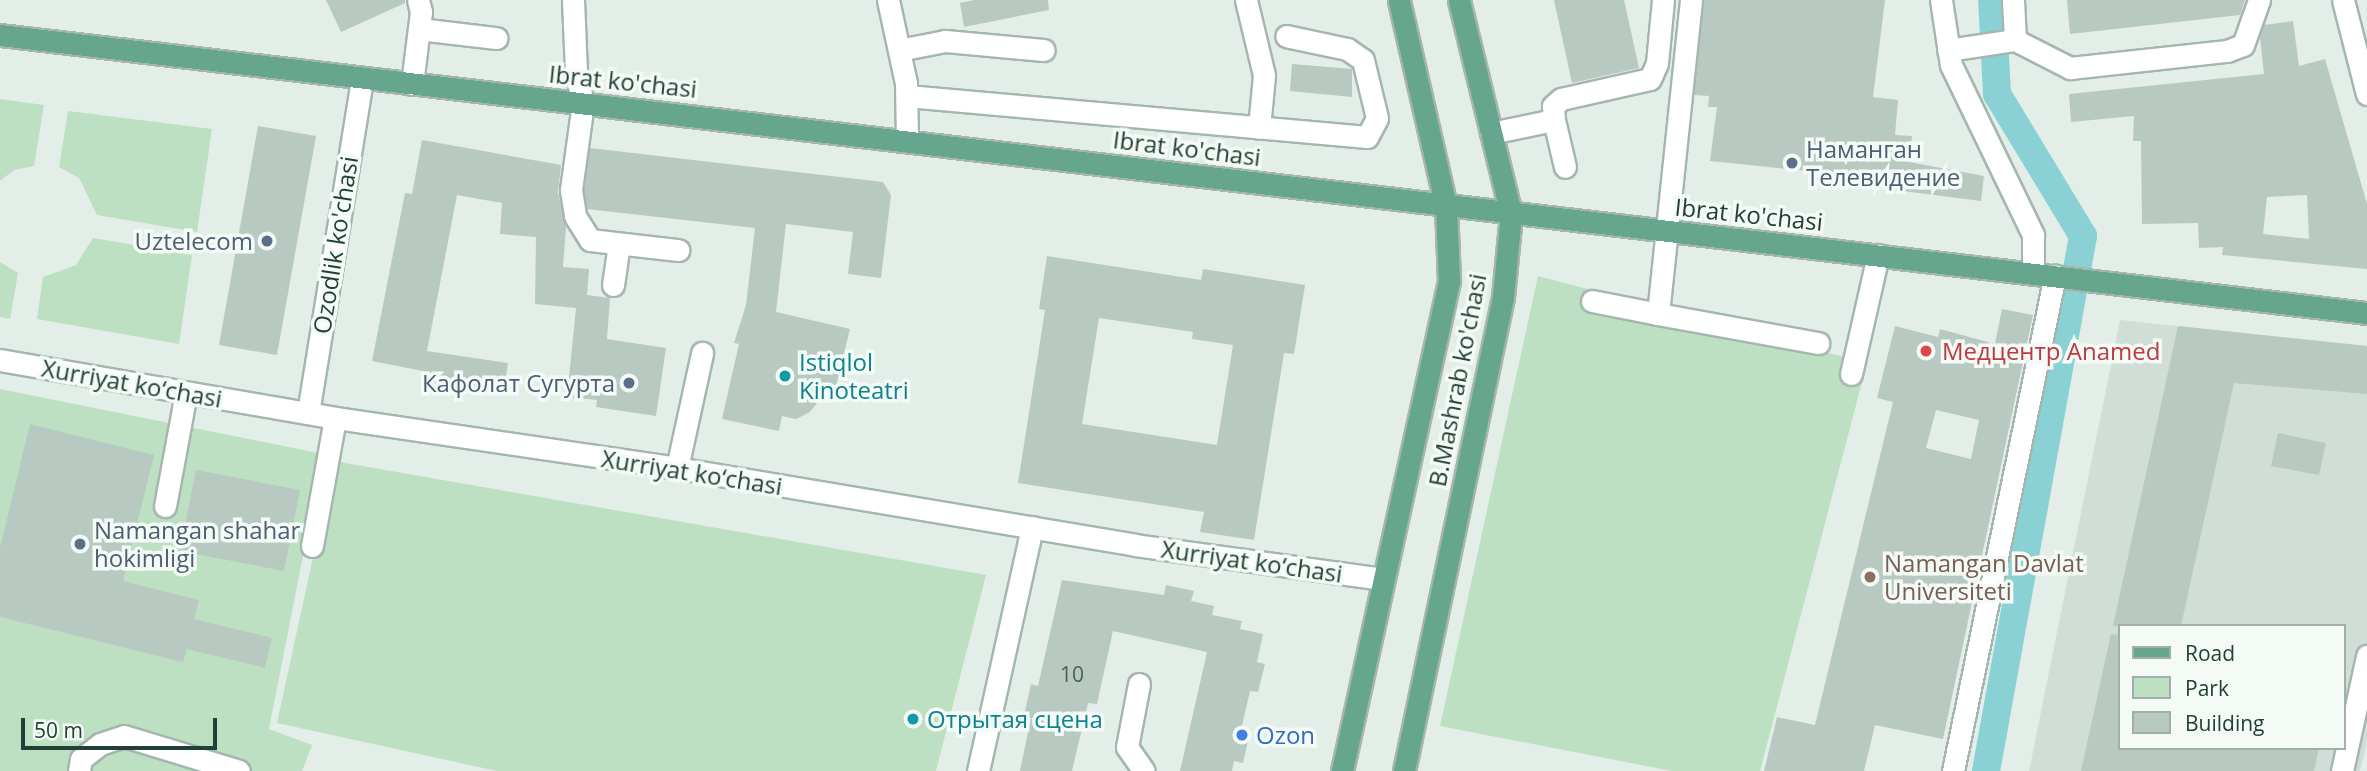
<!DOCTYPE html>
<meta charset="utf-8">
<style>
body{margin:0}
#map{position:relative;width:2367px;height:771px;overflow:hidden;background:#e3eee8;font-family:"Open Sans",sans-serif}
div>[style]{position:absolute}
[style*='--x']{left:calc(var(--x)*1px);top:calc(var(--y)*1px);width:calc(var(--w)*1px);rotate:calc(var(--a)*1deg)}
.built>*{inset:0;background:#d1ded7}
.green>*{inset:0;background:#bce0c1}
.canal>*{height:28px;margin:-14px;padding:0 14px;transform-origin:14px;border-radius:14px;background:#89d1d5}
.building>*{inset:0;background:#b8c9c1}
.roads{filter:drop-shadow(2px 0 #a5b6af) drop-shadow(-2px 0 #a5b6af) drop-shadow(0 2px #a5b6af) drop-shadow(0 -2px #a5b6af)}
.minor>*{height:21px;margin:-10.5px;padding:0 10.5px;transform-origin:10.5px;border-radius:10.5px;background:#fff}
.major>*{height:21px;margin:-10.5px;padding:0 10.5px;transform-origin:10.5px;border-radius:10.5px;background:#66a58e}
.dots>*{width:19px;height:19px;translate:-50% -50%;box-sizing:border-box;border:4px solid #f4faf6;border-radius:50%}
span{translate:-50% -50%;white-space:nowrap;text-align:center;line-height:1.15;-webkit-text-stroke:7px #f4faf6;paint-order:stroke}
.number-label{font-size:21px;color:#486258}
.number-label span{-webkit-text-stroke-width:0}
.street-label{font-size:24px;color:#224035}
.service-label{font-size:24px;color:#4e5e75}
.left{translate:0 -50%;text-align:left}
.right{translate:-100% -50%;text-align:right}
.health-label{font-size:24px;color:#be3a42}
.culture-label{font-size:24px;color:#0d838f}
.education-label{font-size:24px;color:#785e54}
.shop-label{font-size:24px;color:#366cbe}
.legend{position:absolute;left:2118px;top:624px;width:228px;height:126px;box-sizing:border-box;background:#f4faf6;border:2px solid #a0b0a9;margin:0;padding:9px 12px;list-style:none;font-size:21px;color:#224035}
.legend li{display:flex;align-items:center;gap:14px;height:35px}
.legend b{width:35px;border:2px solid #a0b0a9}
.scale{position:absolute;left:21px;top:718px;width:196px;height:32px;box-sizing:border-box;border:4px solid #224035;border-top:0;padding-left:9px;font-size:21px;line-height:24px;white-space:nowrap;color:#224035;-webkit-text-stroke:5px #f4faf6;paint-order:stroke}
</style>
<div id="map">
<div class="built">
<i style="clip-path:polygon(evenodd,2120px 320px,2367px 346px,2367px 742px,2360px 771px,2029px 771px,2120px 320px,2120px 626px,2344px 626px,2344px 748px,2120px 748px,2120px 626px)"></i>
</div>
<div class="green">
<i style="clip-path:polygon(0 99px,44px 105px,34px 166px,14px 170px,0 181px)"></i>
<i style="clip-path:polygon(68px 111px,212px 129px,197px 232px,97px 215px,79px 178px,59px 167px)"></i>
<i style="clip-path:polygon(93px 238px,192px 255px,179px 344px,37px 319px,43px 277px,76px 265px)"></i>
<i style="clip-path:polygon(0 262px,18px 273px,10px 319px,0 317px)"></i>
<i style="clip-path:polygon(1538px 276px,1867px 363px,1760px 771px,1672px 771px,1440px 726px)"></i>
<i style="clip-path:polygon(0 389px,323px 454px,269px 729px,312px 745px,302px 771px,0 771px)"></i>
<i style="clip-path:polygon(334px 461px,986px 575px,936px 771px,497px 771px,277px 723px)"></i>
</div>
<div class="canal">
<i style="--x:1986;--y:771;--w:544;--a:-79.72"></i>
<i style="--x:2083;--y:236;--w:166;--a:-121.2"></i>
<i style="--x:1997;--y:94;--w:94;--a:-93"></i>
</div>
<div class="building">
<i style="clip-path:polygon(326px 0,405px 0,405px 3px,341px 32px)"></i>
<i style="clip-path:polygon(974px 0,1048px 0,1049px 10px,964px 27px,960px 3px)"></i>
<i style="clip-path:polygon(1554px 0,1624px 0,1639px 68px,1572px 83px)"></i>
<i style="clip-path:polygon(1704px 0,1885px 0,1873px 97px,1898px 100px,1895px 135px,1912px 136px,1909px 162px,1984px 176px,1981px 201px,1856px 185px,1857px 176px,1710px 161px,1717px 107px,1708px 107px,1709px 96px,1694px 95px)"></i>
<i style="clip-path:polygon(2067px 0,2245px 0,2240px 15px,2070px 34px)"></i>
<i style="clip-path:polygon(evenodd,2293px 21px,2299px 66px,2325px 59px,2367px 204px,2367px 269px,2222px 255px,2223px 247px,2199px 248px,2198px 223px,2142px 224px,2141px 141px,2133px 141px,2134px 116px,2071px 122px,2069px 94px,2264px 74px,2260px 37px,2264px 25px,2293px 21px,2307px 195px,2309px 239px,2263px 234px,2267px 197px,2307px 195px)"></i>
<i style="clip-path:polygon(1292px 64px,1352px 69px,1352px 97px,1290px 91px)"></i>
<i style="clip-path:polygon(258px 126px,316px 136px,277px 355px,219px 345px)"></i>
<i style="clip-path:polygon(422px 140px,561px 165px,558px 192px,566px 227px,563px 267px,589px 269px,587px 295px,610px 298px,607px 339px,666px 348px,656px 416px,596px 407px,597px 400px,567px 397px,576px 308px,535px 304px,536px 237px,500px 234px,502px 203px,457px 195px,427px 351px,508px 363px,504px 392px,432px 382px,433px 373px,372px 361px,405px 193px,412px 194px)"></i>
<i style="clip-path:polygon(590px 148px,883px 182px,891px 195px,881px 278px,848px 274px,853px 232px,786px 224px,776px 312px,850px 329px,836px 386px,831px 385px,810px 412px,796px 419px,782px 416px,779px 431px,722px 419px,739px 344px,734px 343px,746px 305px,755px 228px,587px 209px,584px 190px)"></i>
<i style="clip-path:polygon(evenodd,1047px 256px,1201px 280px,1203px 269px,1305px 285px,1294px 354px,1284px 353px,1254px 540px,1200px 532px,1204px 512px,1018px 483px,1045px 310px,1039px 309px,1047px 256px,1099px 318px,1193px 332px,1192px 339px,1233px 345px,1217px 445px,1082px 424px,1099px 318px)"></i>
<i style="clip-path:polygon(evenodd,2002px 309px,2033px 315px,1943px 739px,1875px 725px,1864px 771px,1764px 771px,1777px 717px,1815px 725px,1893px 402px,1877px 398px,1895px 326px,1938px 337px,1940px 329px,1995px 344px,2002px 309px,1936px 410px,1979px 420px,1971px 459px,1926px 448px,1936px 410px)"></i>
<i style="clip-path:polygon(2178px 326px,2367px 346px,2367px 394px,2234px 383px,2181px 626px,2113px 626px)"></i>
<i style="clip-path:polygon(30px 424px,154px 455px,123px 581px,199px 600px,194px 619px,272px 638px,265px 668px,187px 649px,183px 662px,0 617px,0 548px)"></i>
<i style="clip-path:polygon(2278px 433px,2326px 443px,2319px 475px,2271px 466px)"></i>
<i style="clip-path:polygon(196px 470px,300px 490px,284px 571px,180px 551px)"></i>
<i style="clip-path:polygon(1062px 580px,1164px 595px,1166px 585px,1194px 591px,1191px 601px,1214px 606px,1212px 615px,1242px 621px,1240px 629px,1263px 634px,1257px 662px,1265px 664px,1258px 692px,1250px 691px,1241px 730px,1250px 732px,1243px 763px,1234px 761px,1232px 771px,1180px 771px,1207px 652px,1113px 631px,1097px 704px,1088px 703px,1072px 771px,1020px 771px,1031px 718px,1024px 716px,1031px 684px,1038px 686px)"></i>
<i style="clip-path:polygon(2111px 634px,2120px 635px,2120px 748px,2319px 748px,2314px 771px,2081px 771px)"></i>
</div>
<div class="roads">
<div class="minor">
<i style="--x:573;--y:0;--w:71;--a:87.6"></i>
<i style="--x:576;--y:71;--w:33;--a:78"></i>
<i style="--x:583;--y:103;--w:88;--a:97.9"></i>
<i style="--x:571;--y:190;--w:26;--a:81"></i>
<i style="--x:575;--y:216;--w:28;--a:58"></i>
<i style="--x:590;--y:240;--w:89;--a:6.5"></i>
<i style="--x:888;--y:0;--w:85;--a:77.8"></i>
<i style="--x:906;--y:83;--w:56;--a:89"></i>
<i style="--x:1246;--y:0;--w:77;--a:76.5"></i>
<i style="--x:1264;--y:75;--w:53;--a:95.4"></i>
<i style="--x:1941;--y:0;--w:66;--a:81.3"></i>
<i style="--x:1951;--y:65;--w:189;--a:64.2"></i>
<i style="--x:2033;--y:235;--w:37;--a:90"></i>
<i style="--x:2343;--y:0;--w:97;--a:75.7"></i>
<i style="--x:419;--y:29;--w:78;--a:6.7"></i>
<i style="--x:2015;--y:40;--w:62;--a:27"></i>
<i style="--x:2070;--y:68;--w:158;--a:-6.2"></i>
<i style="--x:2227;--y:51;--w:17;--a:-21"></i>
<i style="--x:2243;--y:45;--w:48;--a:-70.4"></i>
<i style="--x:899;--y:50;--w:47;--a:-11.1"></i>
<i style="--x:945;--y:41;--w:99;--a:5.2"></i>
<i style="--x:1948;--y:50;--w:68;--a:-8.5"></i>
<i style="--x:2015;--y:40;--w:40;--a:-92.9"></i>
<i style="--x:412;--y:84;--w:73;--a:-82.9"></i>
<i style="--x:421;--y:12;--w:12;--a:-104"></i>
<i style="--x:907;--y:96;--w:462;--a:5.1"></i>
<i style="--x:1367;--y:137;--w:21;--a:-62"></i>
<i style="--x:1377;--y:118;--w:60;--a:-103.6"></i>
<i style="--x:1363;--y:60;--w:19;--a:-145"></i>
<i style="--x:1347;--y:49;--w:62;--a:-168"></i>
<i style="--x:1554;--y:120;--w:14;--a:-94"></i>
<i style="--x:1553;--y:106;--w:11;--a:-41"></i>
<i style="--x:1561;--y:99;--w:91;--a:-12.7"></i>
<i style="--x:1650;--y:79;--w:17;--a:-66"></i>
<i style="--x:1657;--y:63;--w:63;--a:-84.6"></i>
<i style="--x:1491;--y:133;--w:64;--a:-11.7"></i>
<i style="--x:1554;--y:120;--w:48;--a:76.8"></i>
<i style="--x:613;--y:285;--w:41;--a:-81.7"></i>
<i style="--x:1592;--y:301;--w:67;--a:11.1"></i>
<i style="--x:1658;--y:314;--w:316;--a:-84"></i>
<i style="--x:1658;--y:314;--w:163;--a:10.3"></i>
<i style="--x:0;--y:360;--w:340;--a:9.8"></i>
<i style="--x:335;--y:418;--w:346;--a:8.3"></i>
<i style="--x:677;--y:468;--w:464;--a:9.5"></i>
<i style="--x:1135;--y:545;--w:251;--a:7.8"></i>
<i style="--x:1851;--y:374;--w:122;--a:-77.2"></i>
<i style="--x:308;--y:413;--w:339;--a:-80.8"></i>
<i style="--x:677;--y:468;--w:118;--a:-77.7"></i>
<i style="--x:165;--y:506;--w:115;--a:-79.5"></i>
<i style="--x:312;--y:546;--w:130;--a:-79.8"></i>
<i style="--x:1139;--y:684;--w:64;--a:100.8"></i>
<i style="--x:1127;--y:747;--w:29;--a:55"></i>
<i style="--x:79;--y:771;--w:12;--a:-81"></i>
<i style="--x:81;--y:759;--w:24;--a:-38"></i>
<i style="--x:100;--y:744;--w:25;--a:-18"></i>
<i style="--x:124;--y:736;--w:120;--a:16.9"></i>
<i style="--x:978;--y:771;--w:250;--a:-77.5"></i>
<i style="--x:1953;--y:771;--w:506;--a:-78.38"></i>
<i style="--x:2342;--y:771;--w:118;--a:-77.7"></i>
</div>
<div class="major">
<i style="--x:0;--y:35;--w:2383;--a:6.7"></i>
<i style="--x:1342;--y:771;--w:502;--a:-77.68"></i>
<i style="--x:1449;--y:281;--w:75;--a:-92.3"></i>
<i style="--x:1446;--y:206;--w:211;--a:-102.9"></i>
<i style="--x:1404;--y:771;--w:484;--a:-78.2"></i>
<i style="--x:1503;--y:297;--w:83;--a:-84.5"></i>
<i style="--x:1511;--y:214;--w:220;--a:-103.7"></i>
</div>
</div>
<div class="dots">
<i style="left:1792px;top:163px;background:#5c6f8a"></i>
<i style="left:267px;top:241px;background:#5c6f8a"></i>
<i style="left:1926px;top:351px;background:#e0444e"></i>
<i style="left:785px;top:376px;background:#0f9aa8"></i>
<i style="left:629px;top:383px;background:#5c6f8a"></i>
<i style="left:80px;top:544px;background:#5c6f8a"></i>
<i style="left:1870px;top:577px;background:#8d6e63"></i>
<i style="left:913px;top:719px;background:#0f9aa8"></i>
<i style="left:1242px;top:735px;background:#3f7fe0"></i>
</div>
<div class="number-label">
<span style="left:1072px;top:674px">10</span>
</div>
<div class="street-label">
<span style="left:623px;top:81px;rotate:6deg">Ibrat ko'chasi</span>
<span style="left:1187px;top:148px;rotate:7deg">Ibrat ko'chasi</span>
<span style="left:1749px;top:214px;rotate:6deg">Ibrat ko'chasi</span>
<span style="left:335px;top:245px;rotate:-81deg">Ozodlik ko'chasi</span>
<span style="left:1457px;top:380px;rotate:-79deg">B.Mashrab ko'chasi</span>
<span style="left:132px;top:383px;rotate:10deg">Xurriyat ko‘chasi</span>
<span style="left:692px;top:472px;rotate:9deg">Xurriyat ko‘chasi</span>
<span style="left:1252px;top:561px;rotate:8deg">Xurriyat ko‘chasi</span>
</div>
<div class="service-label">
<span class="left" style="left:1806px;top:163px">Наманган<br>Телевидение</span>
<span class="right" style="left:253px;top:241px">Uztelecom</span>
<span class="right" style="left:615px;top:383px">Кафолат Сугурта</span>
<span class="left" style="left:94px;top:544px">Namangan shahar<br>hokimligi</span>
</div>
<div class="health-label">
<span class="left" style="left:1942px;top:351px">Медцентр Anamed</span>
</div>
<div class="culture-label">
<span class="left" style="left:799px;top:376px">Istiqlol<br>Kinoteatri</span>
<span class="left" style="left:927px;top:719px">Отрытая сцена</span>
</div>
<div class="education-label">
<span class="left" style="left:1884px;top:577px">Namangan Davlat<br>Universiteti</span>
</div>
<div class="shop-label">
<span class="left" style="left:1256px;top:735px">Ozon</span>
</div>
<ul class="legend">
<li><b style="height:9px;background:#66a58e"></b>Road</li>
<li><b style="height:19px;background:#bce0c1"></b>Park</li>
<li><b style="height:19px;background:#b8c9c1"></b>Building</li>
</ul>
<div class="scale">50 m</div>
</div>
